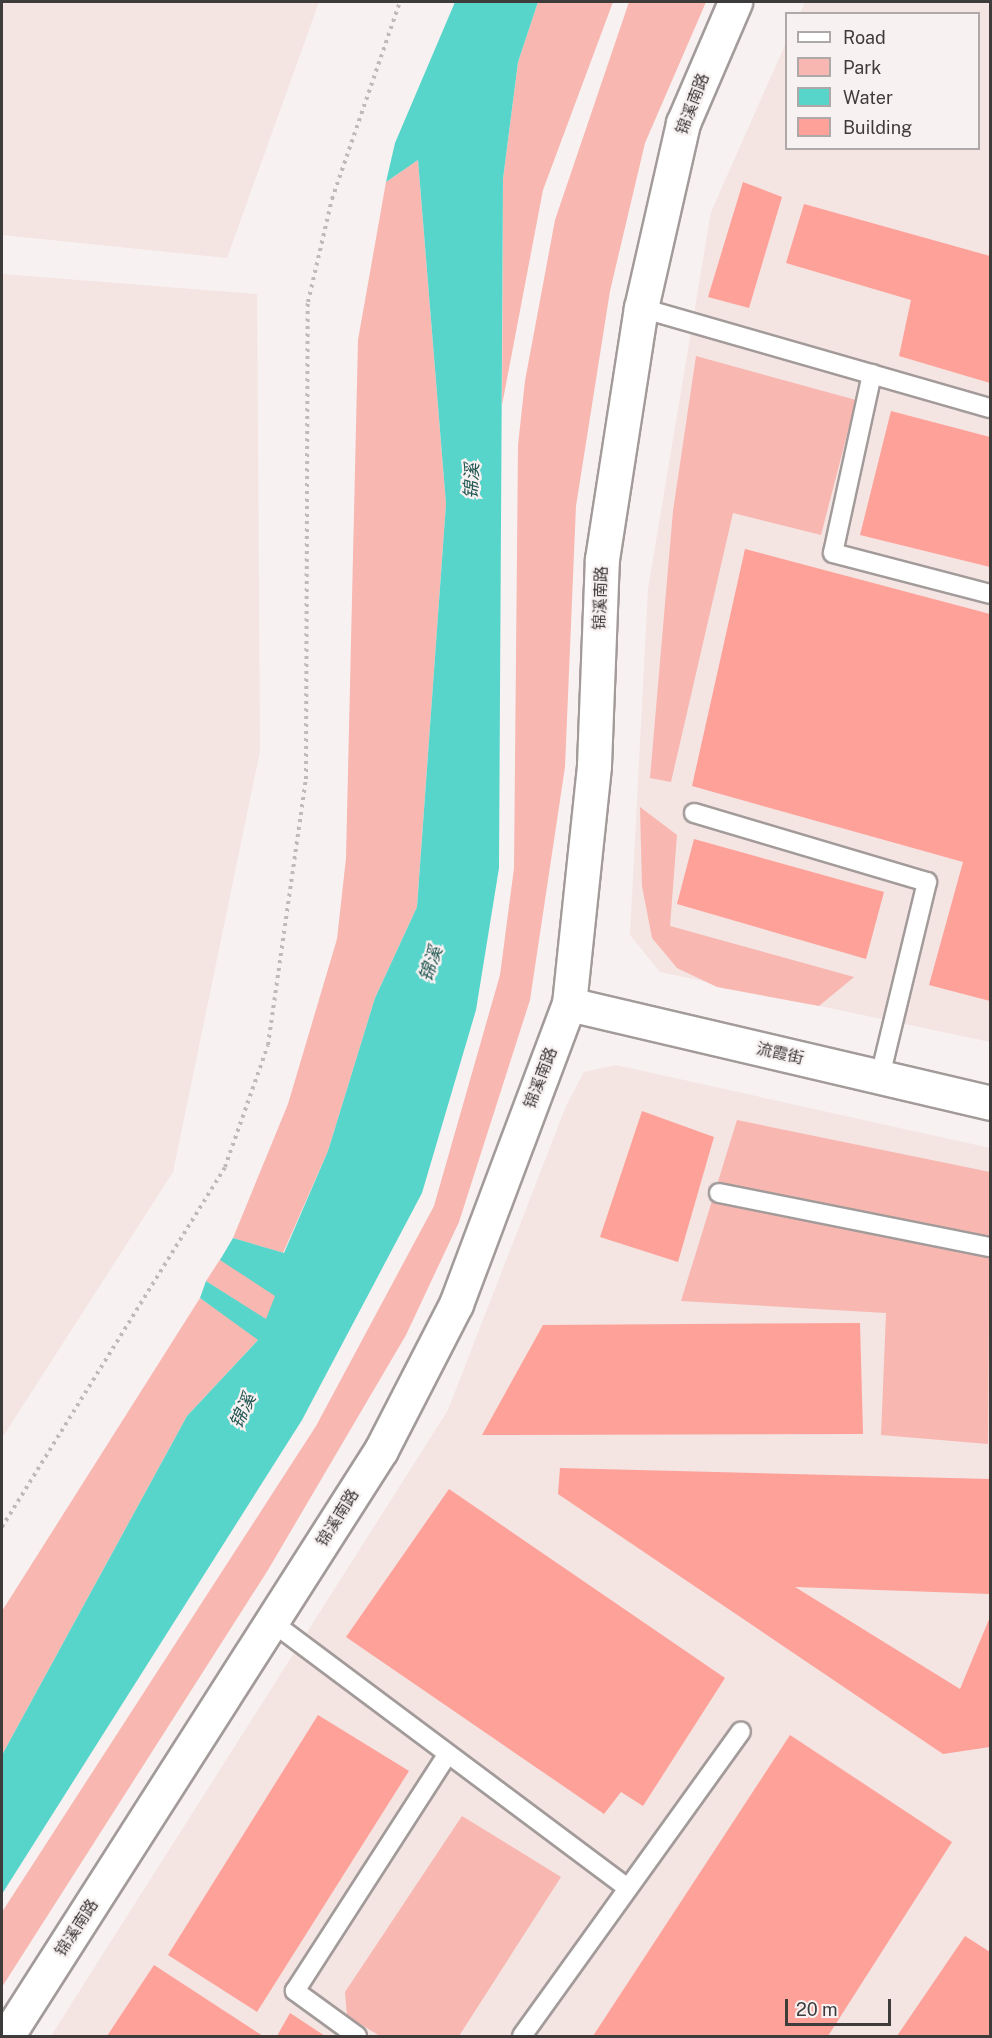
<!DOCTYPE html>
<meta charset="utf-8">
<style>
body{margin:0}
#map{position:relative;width:992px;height:2038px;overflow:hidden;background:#f8f1f1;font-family:"Public Sans","Noto Sans SC",sans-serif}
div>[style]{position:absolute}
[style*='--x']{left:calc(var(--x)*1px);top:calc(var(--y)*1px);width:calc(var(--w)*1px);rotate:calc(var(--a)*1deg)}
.built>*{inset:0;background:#f4e4e2}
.green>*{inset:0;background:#f8b7b0}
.water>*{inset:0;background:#58d5ca}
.building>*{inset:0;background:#fea199}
.path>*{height:4px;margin-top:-2px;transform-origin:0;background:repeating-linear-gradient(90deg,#c0bbba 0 3px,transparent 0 7.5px)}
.roads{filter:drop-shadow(2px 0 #a29b9a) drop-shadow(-2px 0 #a29b9a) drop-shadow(0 2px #a29b9a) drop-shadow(0 -2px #a29b9a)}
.service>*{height:18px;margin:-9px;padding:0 9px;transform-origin:9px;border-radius:9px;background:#fff}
.tertiary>*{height:33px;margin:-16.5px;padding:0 16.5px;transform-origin:16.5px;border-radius:16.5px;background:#fff}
span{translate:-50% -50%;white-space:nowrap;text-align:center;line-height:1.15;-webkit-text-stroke:4.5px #f8f1f1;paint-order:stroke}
.street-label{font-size:16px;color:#3e3c3b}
.water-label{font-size:18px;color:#225752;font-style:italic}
.frame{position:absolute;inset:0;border:3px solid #3e3c3b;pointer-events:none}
.legend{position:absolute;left:785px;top:12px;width:195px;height:138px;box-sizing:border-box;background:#f8f1f1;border:2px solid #aea9a8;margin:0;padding:8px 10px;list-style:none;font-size:18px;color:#3e3c3b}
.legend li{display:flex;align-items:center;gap:12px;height:30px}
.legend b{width:30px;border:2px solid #aea9a8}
.scale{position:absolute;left:785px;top:1999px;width:106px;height:27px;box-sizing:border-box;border:3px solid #3e3c3b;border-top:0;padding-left:8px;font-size:18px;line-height:21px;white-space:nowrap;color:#3e3c3b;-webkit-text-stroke:4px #f8f1f1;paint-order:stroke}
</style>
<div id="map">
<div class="built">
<i style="clip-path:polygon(2px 2px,319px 2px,227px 258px,2px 235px)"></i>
<i style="clip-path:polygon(805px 2px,990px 2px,990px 1042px,660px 972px,630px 935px,648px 589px,711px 212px,786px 43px,786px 148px,978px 148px,978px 14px,800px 13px)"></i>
<i style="clip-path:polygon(2px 274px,257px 294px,260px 751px,173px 1172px,2px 1438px)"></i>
<i style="clip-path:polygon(616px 1065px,990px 1148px,990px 2036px,51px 2036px,448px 1410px,566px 1106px,584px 1072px)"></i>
</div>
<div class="green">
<i style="clip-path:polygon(538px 2px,613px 2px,543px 190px,502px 405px,503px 179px,518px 62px)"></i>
<i style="clip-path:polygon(629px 2px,706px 2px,645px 143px,610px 291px,576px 506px,565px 767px,530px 1000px,459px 1222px,406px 1335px,268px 1570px,2px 1987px,2px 1912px,316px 1426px,434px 1206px,500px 975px,514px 868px,518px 445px,525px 381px,555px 220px)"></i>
<i style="clip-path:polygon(418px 160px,446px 504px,417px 907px,375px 998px,328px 1151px,283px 1253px,233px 1238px,288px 1104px,337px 939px,346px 858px,358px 340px,386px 182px)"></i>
<i style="clip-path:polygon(696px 356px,856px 400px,821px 535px,733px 513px,671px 782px,650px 778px,673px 511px)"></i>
<i style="clip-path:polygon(640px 807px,677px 835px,670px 926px,854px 977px,819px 1006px,717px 987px,677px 968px,652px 938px,642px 886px)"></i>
<i style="clip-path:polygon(737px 1120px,990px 1172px,988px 1444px,881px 1435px,886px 1313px,681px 1301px)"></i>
<i style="clip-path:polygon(221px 1258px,276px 1296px,266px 1320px,206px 1281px)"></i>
<i style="clip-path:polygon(200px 1298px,259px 1339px,187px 1416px,2px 1755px,2px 1611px)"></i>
<i style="clip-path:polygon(462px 1816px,561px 1877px,459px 2036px,380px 2036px,347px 2016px,345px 1992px)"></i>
</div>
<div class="water">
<i style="clip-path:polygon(455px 2px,538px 2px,518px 62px,503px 179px,499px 868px,476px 1010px,422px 1193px,302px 1420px,2px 1894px,2px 1755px,187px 1416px,258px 1340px,200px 1298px,206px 1281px,266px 1319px,275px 1296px,220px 1260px,233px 1238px,284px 1253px,328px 1151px,375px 998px,417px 907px,446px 504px,418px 160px,386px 182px,395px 143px)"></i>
</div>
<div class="building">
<i style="clip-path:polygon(743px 182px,782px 197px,749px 308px,708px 297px)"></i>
<i style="clip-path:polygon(804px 204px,990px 256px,990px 383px,899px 356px,911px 300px,786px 263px)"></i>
<i style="clip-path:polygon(891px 411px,990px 437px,990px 567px,860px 535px)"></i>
<i style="clip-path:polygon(745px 549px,990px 614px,990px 1001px,929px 985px,963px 862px,692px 786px)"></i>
<i style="clip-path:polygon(694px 839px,884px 892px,866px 959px,677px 904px)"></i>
<i style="clip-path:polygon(642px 1111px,714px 1137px,678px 1262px,600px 1237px)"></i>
<i style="clip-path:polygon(860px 1323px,863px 1434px,482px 1435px,543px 1325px)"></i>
<i style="clip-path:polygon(560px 1468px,990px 1479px,990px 1594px,795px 1587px,960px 1689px,990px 1617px,990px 1747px,943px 1754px,558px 1494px)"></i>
<i style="clip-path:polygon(449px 1489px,725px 1678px,643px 1806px,621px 1792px,604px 1814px,346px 1637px)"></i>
<i style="clip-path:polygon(318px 1715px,409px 1771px,257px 2012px,168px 1955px)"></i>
<i style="clip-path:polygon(790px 1735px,952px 1842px,828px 2036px,593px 2036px)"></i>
<i style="clip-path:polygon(965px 1936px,990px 1952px,990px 2036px,897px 2036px)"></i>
<i style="clip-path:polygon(154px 1965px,263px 2036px,107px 2036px)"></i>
<i style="clip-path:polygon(290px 2013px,325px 2036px,277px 2036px)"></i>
</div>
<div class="path">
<i style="--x:2;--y:1527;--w:423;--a:-58.2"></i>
<i style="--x:225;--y:1167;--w:129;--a:-70.6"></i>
<i style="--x:268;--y:1045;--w:269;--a:-81.9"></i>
<i style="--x:306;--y:779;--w:477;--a:-89.8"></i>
<i style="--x:308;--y:302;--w:106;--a:-76.9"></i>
<i style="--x:332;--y:199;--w:208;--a:-71"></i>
</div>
<div class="roads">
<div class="service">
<i style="--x:641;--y:308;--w:363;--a:16"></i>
<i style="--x:872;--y:374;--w:183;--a:102.3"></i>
<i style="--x:833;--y:553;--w:162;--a:14.6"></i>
<i style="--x:694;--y:813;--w:243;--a:16.5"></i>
<i style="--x:927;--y:882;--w:201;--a:103.6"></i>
<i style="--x:719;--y:1193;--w:276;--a:11.3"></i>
<i style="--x:272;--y:1622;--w:442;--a:36.8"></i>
<i style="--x:357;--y:2036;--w:77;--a:-144"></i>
<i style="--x:295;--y:1991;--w:282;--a:-57.2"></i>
<i style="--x:522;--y:2036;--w:375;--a:-54.3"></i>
</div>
<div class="tertiary">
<i style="--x:569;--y:1004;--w:432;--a:13.2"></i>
<i style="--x:7;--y:2036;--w:695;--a:-57.45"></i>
<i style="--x:381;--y:1450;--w:164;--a:-62.8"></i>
<i style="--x:456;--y:1304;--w:321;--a:-69.4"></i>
<i style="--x:569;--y:1004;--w:240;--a:-84"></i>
<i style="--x:594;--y:765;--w:206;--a:-87.8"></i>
<i style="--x:602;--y:559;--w:254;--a:-81.2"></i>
<i style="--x:641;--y:308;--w:190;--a:-77.2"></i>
<i style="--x:683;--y:123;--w:132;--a:-66.7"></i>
</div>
</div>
<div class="street-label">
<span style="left:693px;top:104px;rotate:-69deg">锦溪南路</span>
<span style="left:601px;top:598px;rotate:-88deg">锦溪南路</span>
<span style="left:780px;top:1054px;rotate:13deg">流霞街</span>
<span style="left:541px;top:1078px;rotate:-69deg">锦溪南路</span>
<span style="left:338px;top:1518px;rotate:-58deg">锦溪南路</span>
<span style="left:77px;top:1928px;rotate:-57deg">锦溪南路</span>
</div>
<div class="water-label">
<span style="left:472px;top:481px;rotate:-88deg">锦溪</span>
<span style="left:431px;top:964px;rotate:-71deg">锦溪</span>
<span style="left:243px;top:1411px;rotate:-65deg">锦溪</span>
</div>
<div class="frame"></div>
<ul class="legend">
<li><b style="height:8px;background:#fff"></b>Road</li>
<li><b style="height:16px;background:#f8b7b0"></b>Park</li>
<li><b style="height:16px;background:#58d5ca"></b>Water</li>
<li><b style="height:16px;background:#fea199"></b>Building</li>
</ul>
<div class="scale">20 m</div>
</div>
